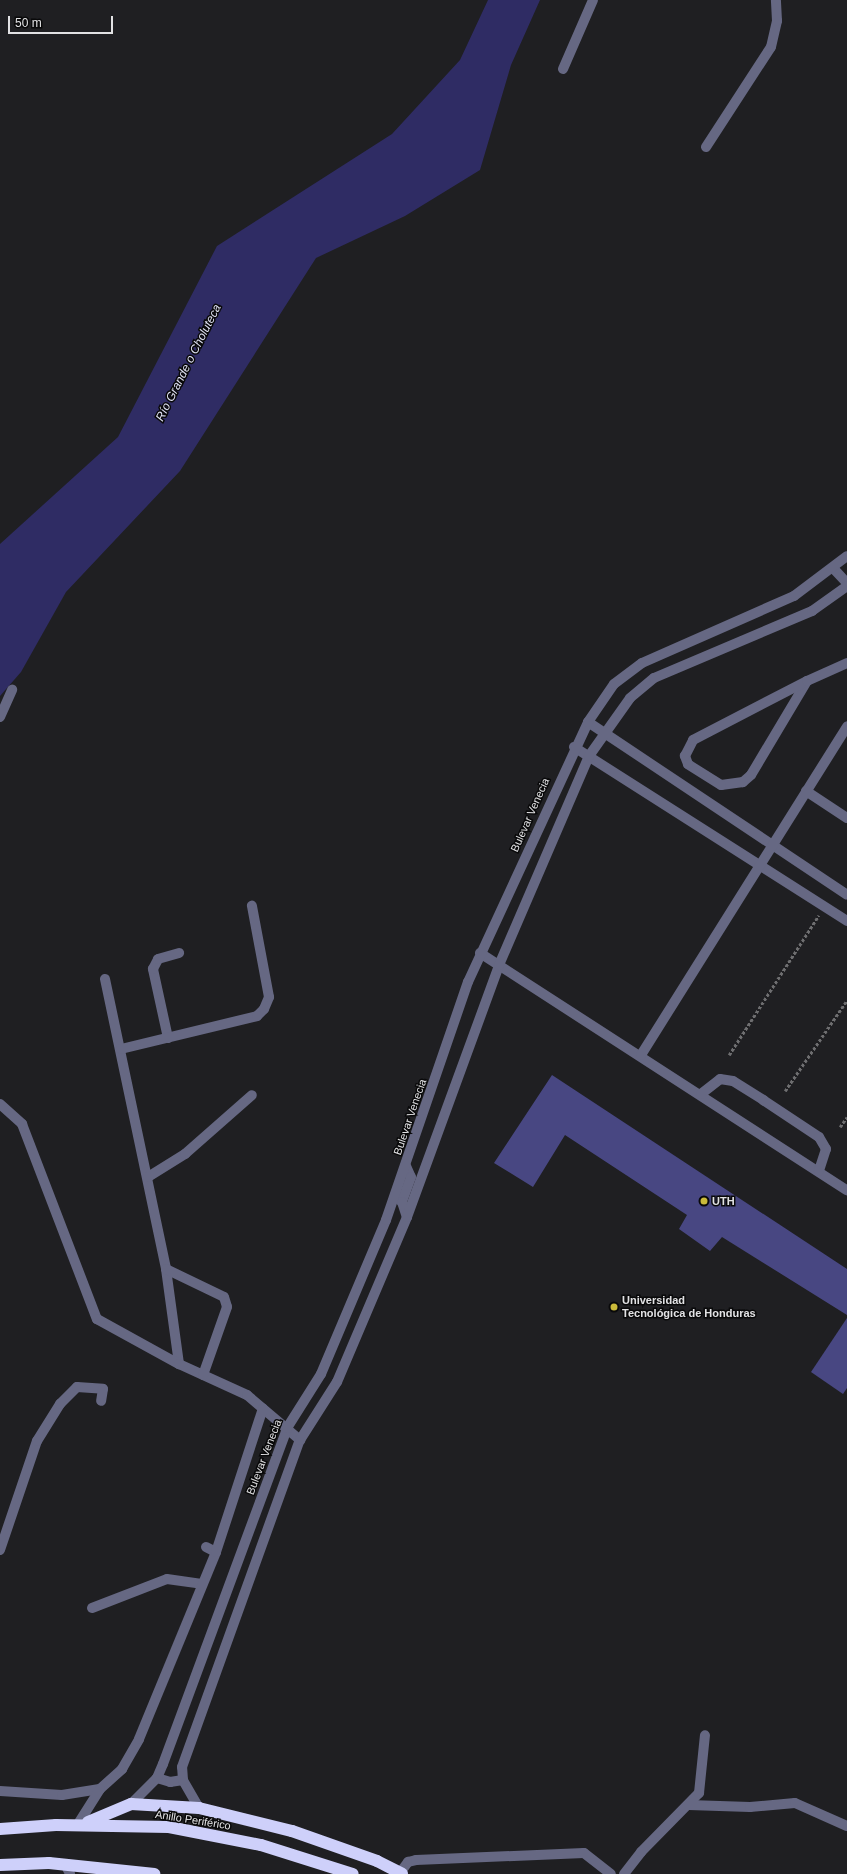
<!DOCTYPE html>
<meta charset="utf-8">
<style>
body{margin:0}
#map{position:relative;width:847px;height:1874px;overflow:hidden;background:#1f1f22;font-family:Helvetica,sans-serif}
div>[style]{position:absolute}
[style*='--x']{left:calc(var(--x)*1px);top:calc(var(--y)*1px);width:calc(var(--w)*1px);rotate:calc(var(--a)*1deg)}
.water>*{inset:0;background:#2f2c64}
.building>*{inset:0;background:#484782}
.path>*{height:2.5px;margin-top:-1.25px;transform-origin:0;background:repeating-linear-gradient(90deg,#6e6e70 0 3px,transparent 0 5px)}
.minor>*{height:10px;margin:-5px;padding:0 5px;transform-origin:5px;border-radius:5px;background:#666883}
.highway>*{height:12px;margin:-6px;padding:0 6px;transform-origin:6px;border-radius:6px;background:#ced0fa}
.dots>*{width:11px;height:11px;translate:-50% -50%;box-sizing:border-box;border:2px solid #09090a;border-radius:50%}
span{translate:-50% -50%;white-space:nowrap;text-align:center;line-height:1.15;-webkit-text-stroke:3px #09090a;paint-order:stroke}
.street-label{font-size:11px;color:#e2e2e4}
.poi-label{font-size:11px;color:#e2e2e4;font-weight:700}
.left{translate:0 -50%;text-align:left}
.water-label{font-size:12px;color:#e0e2f4;font-style:italic}
.scale{position:absolute;left:8px;top:16px;width:105px;height:18px;box-sizing:border-box;border:2px solid #e2e2e4;border-top:0;padding-left:5px;font-size:12px;line-height:14px;white-space:nowrap;color:#e2e2e4;-webkit-text-stroke:3px #09090a;paint-order:stroke}
</style>
<div id="map">
<div class="water">
<i style="clip-path:polygon(488px 0,540px 0,511px 65px,480px 170px,405px 216px,316px 258px,180px 471px,66px 592px,21px 672px,0 696px,0 544px,118px 437px,217px 246px,392px 134px,460px 60px)"></i>
</div>
<div class="building">
<i style="clip-path:polygon(552px 1075px,847px 1269px,847px 1315px,722px 1237px,710px 1251px,679px 1229px,687px 1215px,565px 1135px,533px 1187px,494px 1163px)"></i>
<i style="clip-path:polygon(847px 1318px,847px 1388px,843px 1394px,811px 1372px)"></i>
</div>
<div class="path">
<i style="--x:729;--y:1055;--w:166;--a:-57.3"></i>
<i style="--x:785;--y:1091;--w:110;--a:-55.7"></i>
<i style="--x:840;--y:1127;--w:12;--a:-55"></i>
</div>
<div class="minor">
<i style="--x:563;--y:69;--w:75;--a:-66.5"></i>
<i style="--x:706;--y:147;--w:119;--a:-57"></i>
<i style="--x:771;--y:47;--w:27;--a:-77"></i>
<i style="--x:777;--y:21;--w:21;--a:-93"></i>
<i style="--x:833;--y:568;--w:21;--a:47"></i>
<i style="--x:807;--y:681;--w:109;--a:120.8"></i>
<i style="--x:751;--y:775;--w:11;--a:139"></i>
<i style="--x:743;--y:782;--w:22;--a:172"></i>
<i style="--x:721;--y:785;--w:39;--a:-148"></i>
<i style="--x:688;--y:764;--w:9;--a:-111"></i>
<i style="--x:685;--y:756;--w:18;--a:-63"></i>
<i style="--x:693;--y:740;--w:128;--a:-27.4"></i>
<i style="--x:807;--y:681;--w:44;--a:-24.2"></i>
<i style="--x:0;--y:717;--w:30;--a:-66"></i>
<i style="--x:588;--y:722;--w:311;--a:33.7"></i>
<i style="--x:574;--y:747;--w:324;--a:32.5"></i>
<i style="--x:806;--y:791;--w:49;--a:33.4"></i>
<i style="--x:480;--y:953;--w:437;--a:32.9"></i>
<i style="--x:105;--y:979;--w:296;--a:78.1"></i>
<i style="--x:166;--y:1269;--w:96;--a:82.2"></i>
<i style="--x:168;--y:1038;--w:71;--a:-102.3"></i>
<i style="--x:153;--y:969;--w:11;--a:-63"></i>
<i style="--x:158;--y:959;--w:22;--a:-16"></i>
<i style="--x:121;--y:1049;--w:140;--a:-13.6"></i>
<i style="--x:257;--y:1016;--w:10;--a:-45"></i>
<i style="--x:264;--y:1009;--w:13;--a:-67"></i>
<i style="--x:269;--y:997;--w:93;--a:-100.6"></i>
<i style="--x:641;--y:1055;--w:388;--a:-57.9"></i>
<i style="--x:701;--y:1094;--w:24;--a:-38"></i>
<i style="--x:720;--y:1079;--w:13;--a:9"></i>
<i style="--x:733;--y:1081;--w:36;--a:32"></i>
<i style="--x:763;--y:1100;--w:67;--a:33.5"></i>
<i style="--x:819;--y:1137;--w:14;--a:60"></i>
<i style="--x:826;--y:1149;--w:23;--a:108"></i>
<i style="--x:0;--y:1104;--w:30;--a:42"></i>
<i style="--x:22;--y:1124;--w:209;--a:69"></i>
<i style="--x:97;--y:1319;--w:94;--a:28.8"></i>
<i style="--x:179;--y:1364;--w:75;--a:24.5"></i>
<i style="--x:247;--y:1395;--w:70;--a:40.3"></i>
<i style="--x:406;--y:1166;--w:12;--a:66"></i>
<i style="--x:411;--y:1177;--w:27;--a:110"></i>
<i style="--x:402;--y:1202;--w:16;--a:72"></i>
<i style="--x:148;--y:1177;--w:44;--a:-31.9"></i>
<i style="--x:185;--y:1154;--w:89;--a:-41.4"></i>
<i style="--x:166;--y:1269;--w:64;--a:25.8"></i>
<i style="--x:224;--y:1297;--w:10;--a:73"></i>
<i style="--x:227;--y:1307;--w:72;--a:109.4"></i>
<i style="--x:206;--y:1547;--w:11;--a:27"></i>
<i style="--x:0;--y:1550;--w:115;--a:-71.3"></i>
<i style="--x:37;--y:1441;--w:44;--a:-58.1"></i>
<i style="--x:60;--y:1404;--w:24;--a:-45"></i>
<i style="--x:77;--y:1387;--w:26;--a:4"></i>
<i style="--x:103;--y:1389;--w:12;--a:99"></i>
<i style="--x:92;--y:1608;--w:80;--a:-21.1"></i>
<i style="--x:167;--y:1579;--w:35;--a:8"></i>
<i style="--x:157;--y:1778;--w:14;--a:17"></i>
<i style="--x:170;--y:1782;--w:13;--a:-9"></i>
<i style="--x:0;--y:1791;--w:62;--a:3.7"></i>
<i style="--x:62;--y:1795;--w:38;--a:-9"></i>
<i style="--x:100;--y:1789;--w:30;--a:-42"></i>
<i style="--x:122;--y:1769;--w:34;--a:-60"></i>
<i style="--x:139;--y:1739;--w:202;--a:-67.6"></i>
<i style="--x:216;--y:1552;--w:151;--a:-71.9"></i>
<i style="--x:131;--y:1804;--w:37;--a:-45"></i>
<i style="--x:157;--y:1778;--w:15;--a:-67"></i>
<i style="--x:163;--y:1764;--w:358;--a:-69.7"></i>
<i style="--x:287;--y:1428;--w:64;--a:-57.8"></i>
<i style="--x:321;--y:1374;--w:167;--a:-67.1"></i>
<i style="--x:386;--y:1220;--w:252;--a:-71"></i>
<i style="--x:468;--y:982;--w:286;--a:-65.2"></i>
<i style="--x:588;--y:722;--w:46;--a:-55.6"></i>
<i style="--x:614;--y:684;--w:35;--a:-37"></i>
<i style="--x:642;--y:663;--w:166;--a:-23.8"></i>
<i style="--x:794;--y:596;--w:66;--a:-37"></i>
<i style="--x:689;--y:1805;--w:61;--a:1.9"></i>
<i style="--x:750;--y:1807;--w:45;--a:-5.1"></i>
<i style="--x:795;--y:1803;--w:57;--a:23.9"></i>
<i style="--x:199;--y:1808;--w:32;--a:-120"></i>
<i style="--x:183;--y:1780;--w:13;--a:-94"></i>
<i style="--x:182;--y:1767;--w:348;--a:-70.2"></i>
<i style="--x:300;--y:1440;--w:69;--a:-57.5"></i>
<i style="--x:337;--y:1382;--w:179;--a:-67"></i>
<i style="--x:407;--y:1217;--w:268;--a:-69.9"></i>
<i style="--x:499;--y:965;--w:228;--a:-66.7"></i>
<i style="--x:589;--y:756;--w:71;--a:-54.7"></i>
<i style="--x:630;--y:698;--w:31;--a:-40"></i>
<i style="--x:654;--y:678;--w:172;--a:-23"></i>
<i style="--x:812;--y:611;--w:43;--a:-35.5"></i>
<i style="--x:78;--y:1824;--w:41;--a:-57.8"></i>
<i style="--x:65;--y:1864;--w:11;--a:63"></i>
<i style="--x:400;--y:1873;--w:14;--a:-54"></i>
<i style="--x:408;--y:1862;--w:8;--a:-14"></i>
<i style="--x:416;--y:1860;--w:168;--a:-2.4"></i>
<i style="--x:584;--y:1853;--w:34;--a:38"></i>
<i style="--x:624;--y:1874;--w:28;--a:-52"></i>
<i style="--x:641;--y:1852;--w:83;--a:-45.5"></i>
<i style="--x:699;--y:1793;--w:58;--a:-84.1"></i>
</div>
<div class="highway">
<i style="--x:88;--y:1822;--w:47;--a:-22.7"></i>
<i style="--x:131;--y:1804;--w:68;--a:3.4"></i>
<i style="--x:199;--y:1808;--w:96;--a:13.9"></i>
<i style="--x:292;--y:1831;--w:90;--a:19.4"></i>
<i style="--x:377;--y:1861;--w:28;--a:27"></i>
<i style="--x:0;--y:1829;--w:56;--a:-4.1"></i>
<i style="--x:56;--y:1825;--w:113;--a:1"></i>
<i style="--x:169;--y:1827;--w:94;--a:11.1"></i>
<i style="--x:261;--y:1845;--w:96;--a:17.5"></i>
<i style="--x:0;--y:1865;--w:49;--a:-2.3"></i>
<i style="--x:49;--y:1863;--w:106;--a:6"></i>
</div>
<div class="dots">
<i style="left:704px;top:1201px;background:#caba3a"></i>
<i style="left:614px;top:1307px;background:#caba3a"></i>
</div>
<div class="street-label">
<span style="left:530px;top:815px;rotate:-66deg">Bulevar Venecia</span>
<span style="left:410px;top:1117px;rotate:-71deg">Bulevar Venecia</span>
<span style="left:264px;top:1457px;rotate:-69deg">Bulevar Venecia</span>
<span style="left:193px;top:1820px;rotate:9deg">Anillo Periférico</span>
</div>
<div class="poi-label">
<span class="left" style="left:712px;top:1201px">UTH</span>
<span class="left" style="left:622px;top:1307px">Universidad<br>Tecnológica de Honduras</span>
</div>
<div class="water-label">
<span style="left:189px;top:363px;rotate:-63deg">Río Grande o Choluteca</span>
</div>
<div class="scale">50 m</div>
</div>
